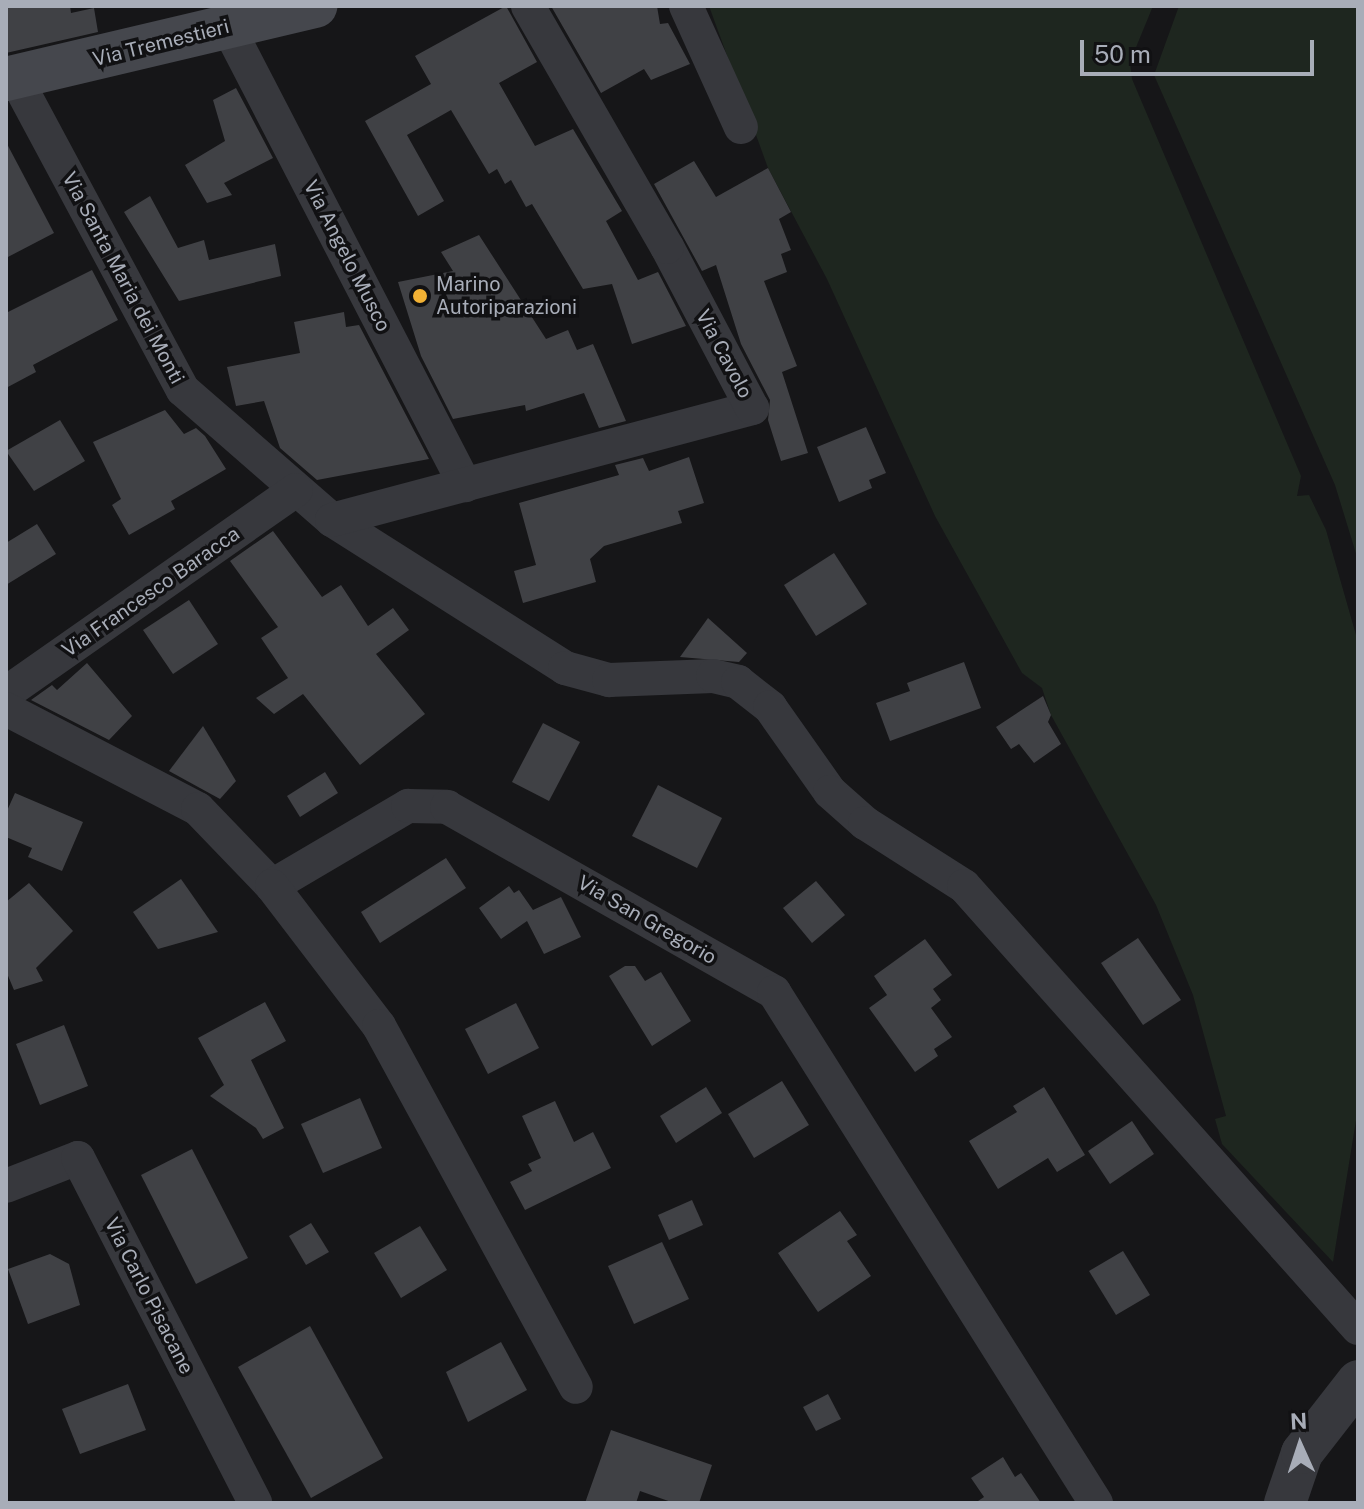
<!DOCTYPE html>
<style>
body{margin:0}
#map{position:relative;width:1364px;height:1509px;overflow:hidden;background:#161618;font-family:"Public Sans",sans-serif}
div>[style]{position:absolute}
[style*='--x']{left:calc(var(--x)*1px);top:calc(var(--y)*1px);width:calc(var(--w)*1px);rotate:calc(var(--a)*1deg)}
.green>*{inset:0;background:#1e261f}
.building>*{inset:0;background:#404145}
.minor>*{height:34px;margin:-17px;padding:0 17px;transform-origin:17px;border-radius:17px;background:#37383d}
.tertiary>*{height:42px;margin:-21px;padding:0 21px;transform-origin:21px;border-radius:21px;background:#37383d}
.secondary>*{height:44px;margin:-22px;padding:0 22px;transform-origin:22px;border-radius:22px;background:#45474d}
.dots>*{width:22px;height:22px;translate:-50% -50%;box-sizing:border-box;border:4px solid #111113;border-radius:50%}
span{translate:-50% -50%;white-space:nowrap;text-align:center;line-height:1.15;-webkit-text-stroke:7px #111113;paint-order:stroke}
.street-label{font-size:20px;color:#a8adb8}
.poi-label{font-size:20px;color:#a8adb8}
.left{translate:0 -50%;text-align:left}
.frame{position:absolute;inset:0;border:8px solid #a8adb8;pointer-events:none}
.north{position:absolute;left:1260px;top:1405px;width:80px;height:80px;-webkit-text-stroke:6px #111113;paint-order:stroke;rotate:357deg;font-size:22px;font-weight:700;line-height:32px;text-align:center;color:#a8adb8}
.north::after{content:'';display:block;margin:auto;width:28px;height:36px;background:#a8adb8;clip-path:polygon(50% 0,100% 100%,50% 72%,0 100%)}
.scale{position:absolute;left:1080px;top:40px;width:234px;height:36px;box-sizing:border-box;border:4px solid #a8adb8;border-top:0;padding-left:10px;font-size:24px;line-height:28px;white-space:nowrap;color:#a8adb8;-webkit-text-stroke:6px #111113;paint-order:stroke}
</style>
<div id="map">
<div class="green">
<i style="clip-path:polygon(709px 6px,1153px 6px,1130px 62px,1132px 79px,1301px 476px,1297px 496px,1309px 495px,1326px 530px,1358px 642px,1358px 1108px,1333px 1262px,1222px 1144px,1215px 1119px,1226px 1116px,1193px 995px,1156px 905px,1051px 715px,1042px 688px,1022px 673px,935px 516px,827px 279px,768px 168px)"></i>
<i style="clip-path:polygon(1179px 6px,1358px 6px,1358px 560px,1335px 485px,1154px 75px)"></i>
</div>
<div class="building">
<i style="clip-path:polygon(6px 6px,70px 6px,71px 13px,94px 8px,98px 32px,6px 53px)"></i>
<i style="clip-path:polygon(506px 6px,537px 62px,499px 83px,535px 146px,573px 129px,622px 211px,606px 221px,638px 280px,658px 272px,686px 326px,632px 344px,612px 284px,583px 289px,532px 204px,526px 207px,511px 180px,505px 184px,497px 169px,489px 174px,451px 110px,407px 135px,444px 201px,418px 216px,365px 121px,431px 84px,415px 56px)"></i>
<i style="clip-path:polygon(551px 6px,657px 6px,660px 24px,668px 23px,690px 64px,651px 80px,644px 69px,601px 93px)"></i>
<i style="clip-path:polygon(236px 88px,273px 158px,224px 183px,232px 195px,207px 203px,185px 165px,225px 141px,213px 100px)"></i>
<i style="clip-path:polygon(6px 142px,54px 233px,6px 258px)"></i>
<i style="clip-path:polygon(694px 161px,716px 197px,768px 168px,791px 212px,779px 219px,791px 250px,781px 254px,787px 272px,764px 281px,797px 366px,782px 372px,808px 453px,781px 461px,768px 420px,770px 400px,741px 344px,716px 265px,702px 271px,654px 184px)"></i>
<i style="clip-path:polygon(150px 196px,178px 248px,204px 240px,209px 260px,275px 244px,281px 276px,179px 301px,124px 212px)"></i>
<i style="clip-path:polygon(479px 235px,546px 339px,568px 330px,577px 350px,593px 344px,626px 421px,599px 428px,584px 393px,526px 411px,525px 405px,453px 419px,421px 356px,398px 282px,453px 271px,441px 252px)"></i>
<i style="clip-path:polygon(92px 270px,118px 320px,33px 365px,36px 372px,6px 388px,6px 313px)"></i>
<i style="clip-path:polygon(344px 312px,346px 327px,359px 325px,429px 459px,317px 480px,280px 448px,264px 401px,236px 406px,227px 367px,300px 353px,294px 322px)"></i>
<i style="clip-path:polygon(165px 410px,184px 434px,196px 428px,205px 436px,226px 469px,171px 501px,175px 509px,129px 535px,112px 505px,121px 499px,93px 442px)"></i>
<i style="clip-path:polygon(60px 420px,85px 461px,34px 491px,6px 451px)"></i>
<i style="clip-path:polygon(866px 427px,886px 473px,869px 480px,872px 488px,839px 502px,817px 447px)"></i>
<i style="clip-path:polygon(689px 457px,704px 503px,678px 511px,682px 523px,604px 546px,590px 559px,596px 582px,523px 603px,514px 571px,536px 565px,519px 503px,619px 475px,615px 465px,643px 458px,649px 471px)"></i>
<i style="clip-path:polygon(37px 524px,56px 554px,6px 585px,6px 543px)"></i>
<i style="clip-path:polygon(273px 531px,322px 597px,341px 585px,368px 626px,393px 608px,409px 630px,376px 654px,425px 714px,360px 765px,303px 694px,274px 714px,256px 698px,288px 678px,261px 638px,278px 627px,230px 561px)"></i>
<i style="clip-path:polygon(834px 553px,867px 604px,816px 636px,784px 585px)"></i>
<i style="clip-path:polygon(189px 600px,218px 644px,173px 674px,143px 630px)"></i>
<i style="clip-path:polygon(708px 618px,747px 653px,739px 662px,680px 657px)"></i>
<i style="clip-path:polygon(964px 662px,981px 708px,890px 741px,876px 703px,910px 691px,907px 683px)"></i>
<i style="clip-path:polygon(87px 663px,132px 716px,109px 740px,31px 700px,52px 685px,57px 690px)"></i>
<i style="clip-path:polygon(1043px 696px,1051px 715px,1048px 722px,1061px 744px,1034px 763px,1019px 744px,1011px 749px,996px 727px)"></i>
<i style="clip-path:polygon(543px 723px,580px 742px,549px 801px,512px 782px)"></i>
<i style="clip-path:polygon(203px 726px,236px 781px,220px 799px,169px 771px)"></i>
<i style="clip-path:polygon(325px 772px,338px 793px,300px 817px,287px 796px)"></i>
<i style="clip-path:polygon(658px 785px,722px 818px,697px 868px,632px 836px)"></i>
<i style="clip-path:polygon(15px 793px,83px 822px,62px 871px,28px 857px,32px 848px,6px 837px,6px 813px)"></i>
<i style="clip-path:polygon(446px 858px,466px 888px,380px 943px,361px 912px)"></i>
<i style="clip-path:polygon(181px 879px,218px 932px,158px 949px,133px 912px)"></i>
<i style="clip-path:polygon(816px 881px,845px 915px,812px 943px,783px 908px)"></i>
<i style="clip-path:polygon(29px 883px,73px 931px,36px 968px,43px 981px,14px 990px,6px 971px,6px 902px)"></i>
<i style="clip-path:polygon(509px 886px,514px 893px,519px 890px,533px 910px,561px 897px,581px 937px,544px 954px,527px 921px,501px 939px,479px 908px)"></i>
<i style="clip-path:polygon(1138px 938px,1181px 1000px,1143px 1025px,1101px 963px)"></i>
<i style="clip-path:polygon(925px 939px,952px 975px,933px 989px,941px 1000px,931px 1008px,952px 1037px,934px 1049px,938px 1056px,915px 1072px,869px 1008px,887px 995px,874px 976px)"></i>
<i style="clip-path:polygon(625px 966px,635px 966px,645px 981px,661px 972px,691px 1021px,652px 1046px,609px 976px)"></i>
<i style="clip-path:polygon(265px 1002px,286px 1041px,251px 1060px,284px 1128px,263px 1139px,256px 1128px,210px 1096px,224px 1085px,198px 1038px)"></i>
<i style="clip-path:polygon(516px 1003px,539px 1048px,488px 1074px,465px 1029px)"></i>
<i style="clip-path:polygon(64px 1025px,88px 1086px,40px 1105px,16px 1044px)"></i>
<i style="clip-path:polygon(782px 1081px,809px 1125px,754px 1158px,728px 1114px)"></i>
<i style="clip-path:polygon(706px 1087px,722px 1113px,676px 1143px,660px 1116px)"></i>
<i style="clip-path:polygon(1044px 1087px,1085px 1155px,1057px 1172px,1048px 1158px,998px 1189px,969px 1141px,1017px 1112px,1013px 1106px)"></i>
<i style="clip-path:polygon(360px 1098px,382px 1148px,323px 1173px,301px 1124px)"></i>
<i style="clip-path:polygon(555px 1101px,574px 1142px,593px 1132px,611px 1168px,525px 1210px,510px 1182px,532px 1171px,528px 1164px,541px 1158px,522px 1116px)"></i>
<i style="clip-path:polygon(1132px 1121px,1154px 1154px,1110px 1184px,1088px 1151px)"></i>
<i style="clip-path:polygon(192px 1149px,248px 1258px,196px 1284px,141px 1175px)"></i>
<i style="clip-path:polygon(692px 1200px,703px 1225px,669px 1240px,658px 1215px)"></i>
<i style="clip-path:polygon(840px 1211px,857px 1235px,847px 1241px,871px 1276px,818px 1312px,778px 1253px)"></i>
<i style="clip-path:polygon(311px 1223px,329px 1252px,306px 1265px,289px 1236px)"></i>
<i style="clip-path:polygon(420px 1226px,447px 1270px,401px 1298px,374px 1253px)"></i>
<i style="clip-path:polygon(662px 1242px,689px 1299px,634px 1324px,608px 1266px)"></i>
<i style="clip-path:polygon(1123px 1251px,1150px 1295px,1116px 1315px,1089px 1271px)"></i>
<i style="clip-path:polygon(50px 1254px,69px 1264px,80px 1305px,28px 1324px,8px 1269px)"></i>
<i style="clip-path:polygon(310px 1326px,383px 1458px,311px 1498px,238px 1367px)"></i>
<i style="clip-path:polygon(501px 1342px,527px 1390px,468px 1422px,446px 1372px)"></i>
<i style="clip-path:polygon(128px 1384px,146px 1430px,80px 1454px,62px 1409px)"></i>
<i style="clip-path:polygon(828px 1394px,841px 1419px,816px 1431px,803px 1407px)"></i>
<i style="clip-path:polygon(611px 1430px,712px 1465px,699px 1503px,674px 1503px,640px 1491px,636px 1503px,585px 1503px)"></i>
<i style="clip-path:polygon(1003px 1457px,1015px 1477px,1021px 1473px,1041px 1503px,975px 1503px,984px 1497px,971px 1478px)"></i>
</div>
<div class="minor">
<i style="--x:686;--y:6;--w:133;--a:65.6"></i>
<i style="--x:228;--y:27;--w:516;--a:62.64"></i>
<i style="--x:15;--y:77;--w:355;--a:61.8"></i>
<i style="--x:183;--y:390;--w:198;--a:41.1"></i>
<i style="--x:332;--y:520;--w:276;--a:32.4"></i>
<i style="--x:565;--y:668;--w:46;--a:15.3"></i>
<i style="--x:609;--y:680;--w:104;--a:-2.2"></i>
<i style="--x:713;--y:676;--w:26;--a:13"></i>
<i style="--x:738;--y:682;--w:41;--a:38"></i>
<i style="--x:770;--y:707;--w:104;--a:54.8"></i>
<i style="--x:830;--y:792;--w:47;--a:41.5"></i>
<i style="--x:865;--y:823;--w:117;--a:32.5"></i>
<i style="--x:964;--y:886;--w:592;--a:48.29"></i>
<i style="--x:332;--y:520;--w:435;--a:-14.9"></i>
<i style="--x:752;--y:408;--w:182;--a:-117.8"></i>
<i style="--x:667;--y:247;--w:278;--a:-120"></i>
<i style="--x:6;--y:693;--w:354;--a:-35"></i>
<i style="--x:6;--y:709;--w:216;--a:27.5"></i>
<i style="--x:198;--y:809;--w:107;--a:46.1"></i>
<i style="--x:272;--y:886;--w:158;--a:-30.5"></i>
<i style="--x:408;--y:806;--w:39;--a:1"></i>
<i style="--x:447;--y:807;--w:376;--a:29.5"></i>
<i style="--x:774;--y:992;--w:604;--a:57.78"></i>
<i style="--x:272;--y:886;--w:176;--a:52.6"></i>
<i style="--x:379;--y:1026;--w:411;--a:61.4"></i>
<i style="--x:6;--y:1186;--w:77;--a:-21.3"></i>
<i style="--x:78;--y:1158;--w:388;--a:62.8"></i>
</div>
<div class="tertiary">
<i style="--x:1285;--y:1503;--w:53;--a:-71.2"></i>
<i style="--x:1302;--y:1453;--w:91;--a:-52.1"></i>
</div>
<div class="secondary">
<i style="--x:6;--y:79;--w:318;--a:-13.3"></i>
</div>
<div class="dots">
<i style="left:420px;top:296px;background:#f2b134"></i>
</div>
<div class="street-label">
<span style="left:161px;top:43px;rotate:-14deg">Via Tremestieri</span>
<span style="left:347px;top:256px;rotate:63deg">Via Angelo Musco</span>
<span style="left:123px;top:278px;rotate:62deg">Via Santa Maria dei Monti</span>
<span style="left:724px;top:354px;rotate:62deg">Via Cavolo</span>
<span style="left:151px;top:592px;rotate:-35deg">Via Francesco Baracca</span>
<span style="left:647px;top:920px;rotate:30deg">Via San Gregorio</span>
<span style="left:149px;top:1296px;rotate:63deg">Via Carlo Pisacane</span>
</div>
<div class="poi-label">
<span class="left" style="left:436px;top:296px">Marino<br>Autoriparazioni</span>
</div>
<div class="frame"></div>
<div class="north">N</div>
<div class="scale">50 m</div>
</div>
